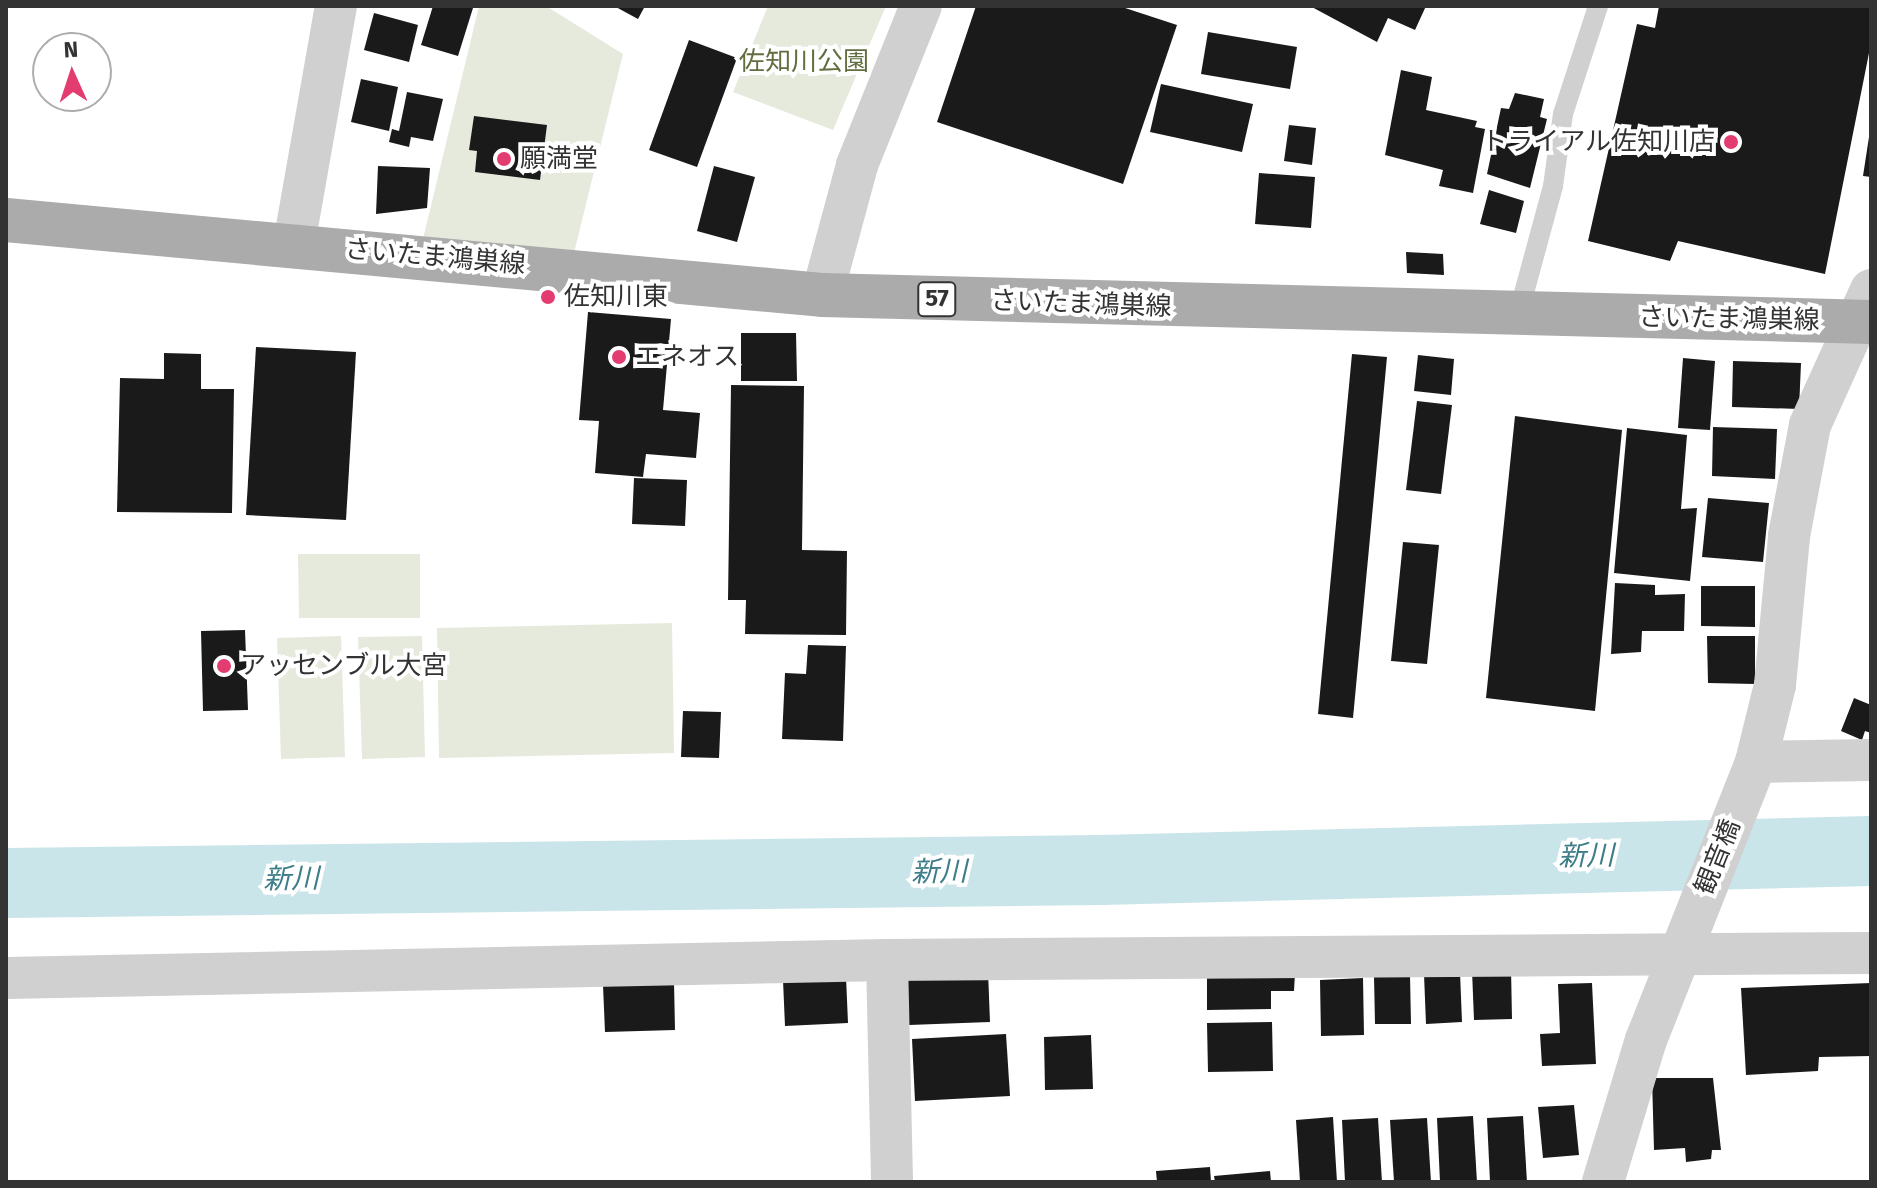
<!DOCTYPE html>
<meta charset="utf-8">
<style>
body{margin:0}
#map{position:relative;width:1877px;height:1188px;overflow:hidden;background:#fff;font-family:"Fira Sans","Noto Sans JP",sans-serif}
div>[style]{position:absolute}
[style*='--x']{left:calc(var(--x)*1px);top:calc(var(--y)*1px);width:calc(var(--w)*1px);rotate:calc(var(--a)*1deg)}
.green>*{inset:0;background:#e6eadc}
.river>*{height:70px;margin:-35px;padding:0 35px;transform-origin:35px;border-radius:35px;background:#c9e5e9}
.building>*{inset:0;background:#1a1a1a}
.lane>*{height:20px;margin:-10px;padding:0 10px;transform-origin:10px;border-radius:10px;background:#d0d0d0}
.street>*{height:42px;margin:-21px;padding:0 21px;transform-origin:21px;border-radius:21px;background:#d0d0d0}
.primary>*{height:44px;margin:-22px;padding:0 22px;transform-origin:22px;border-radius:22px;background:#ababab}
.dots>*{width:22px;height:22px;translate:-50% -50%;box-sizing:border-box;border:4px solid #fff;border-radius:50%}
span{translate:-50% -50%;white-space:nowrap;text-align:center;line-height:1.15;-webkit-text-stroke:8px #fff;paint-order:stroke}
.shield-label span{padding:2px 6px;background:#fff;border:2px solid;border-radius:6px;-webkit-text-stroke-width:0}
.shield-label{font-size:24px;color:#333;font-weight:700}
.park-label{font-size:26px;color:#616f40}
.poi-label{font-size:26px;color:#333}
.right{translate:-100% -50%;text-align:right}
.left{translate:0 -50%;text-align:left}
.street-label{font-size:26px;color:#333}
.water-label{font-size:28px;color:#3c7d88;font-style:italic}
.frame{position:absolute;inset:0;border:8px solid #333;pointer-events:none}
.north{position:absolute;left:32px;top:32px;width:80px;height:80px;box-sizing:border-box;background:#fff;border:2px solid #adadad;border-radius:50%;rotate:357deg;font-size:22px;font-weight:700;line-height:32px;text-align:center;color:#333}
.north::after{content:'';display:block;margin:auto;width:28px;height:36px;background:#e23c71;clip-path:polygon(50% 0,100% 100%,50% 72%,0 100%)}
</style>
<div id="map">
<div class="green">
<i style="clip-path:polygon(479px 6px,546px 6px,623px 54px,574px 253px,423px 239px)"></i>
<i style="clip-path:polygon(768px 6px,886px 6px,833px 130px,733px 92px)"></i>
<i style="clip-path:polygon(298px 554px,420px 554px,420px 618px,299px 618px)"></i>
<i style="clip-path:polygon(672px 623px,674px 753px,439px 758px,437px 628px)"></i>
<i style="clip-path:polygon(341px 636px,345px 757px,281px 759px,277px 638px)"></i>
<i style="clip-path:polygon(422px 636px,425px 757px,362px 759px,358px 637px)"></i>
</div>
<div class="river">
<i style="--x:6;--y:883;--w:1095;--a:-0.68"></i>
<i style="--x:1101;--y:870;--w:770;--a:-1.41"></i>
</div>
<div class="building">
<i style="clip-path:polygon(433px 6px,473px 8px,458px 56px,421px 45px)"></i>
<i style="clip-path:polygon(614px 6px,645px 6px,638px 19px)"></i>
<i style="clip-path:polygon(976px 6px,1119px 6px,1177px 25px,1123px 184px,937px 122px)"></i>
<i style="clip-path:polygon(1310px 6px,1426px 6px,1415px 30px,1388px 18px,1377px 42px)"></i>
<i style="clip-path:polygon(1659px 6px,1871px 6px,1871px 43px,1825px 274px,1678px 241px,1670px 261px,1588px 241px,1637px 24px,1655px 28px)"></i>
<i style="clip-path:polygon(374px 13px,418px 25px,409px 62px,364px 50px)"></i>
<i style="clip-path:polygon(1208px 32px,1297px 47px,1290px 89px,1201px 74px)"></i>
<i style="clip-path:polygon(689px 40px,737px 58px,697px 167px,649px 150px)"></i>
<i style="clip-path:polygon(1401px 70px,1432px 77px,1426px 110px,1477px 121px,1475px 127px,1485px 129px,1473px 193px,1439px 186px,1443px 170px,1385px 155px)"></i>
<i style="clip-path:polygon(361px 79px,398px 87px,389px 131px,351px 122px)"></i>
<i style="clip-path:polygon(1161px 84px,1253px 104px,1242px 152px,1150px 132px)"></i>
<i style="clip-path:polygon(407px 92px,443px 99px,433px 141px,411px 137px,409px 147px,389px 142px,392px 129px,399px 131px)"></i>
<i style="clip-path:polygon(1515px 93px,1544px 99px,1540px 117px,1547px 119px,1530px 188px,1487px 174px,1501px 108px,1509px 109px)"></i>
<i style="clip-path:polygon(474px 116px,547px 125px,540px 180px,475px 172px,477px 151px,469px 150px)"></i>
<i style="clip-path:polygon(1289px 125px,1316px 128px,1312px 165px,1284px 161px)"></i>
<i style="clip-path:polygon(1869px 137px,1871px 137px,1871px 177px,1863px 176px)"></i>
<i style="clip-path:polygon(378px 166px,430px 168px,427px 208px,376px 214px)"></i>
<i style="clip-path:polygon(714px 166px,755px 177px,737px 242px,697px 231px)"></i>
<i style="clip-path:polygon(1259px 173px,1315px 177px,1311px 228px,1255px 224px)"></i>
<i style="clip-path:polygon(1489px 190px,1524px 201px,1516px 233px,1480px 224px)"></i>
<i style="clip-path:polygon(1406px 252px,1443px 254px,1444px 275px,1407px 273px)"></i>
<i style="clip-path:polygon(588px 312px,671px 319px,663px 410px,700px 413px,696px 458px,646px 454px,643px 477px,595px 473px,599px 421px,579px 420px)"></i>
<i style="clip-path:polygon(741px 333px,796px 333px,797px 381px,741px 381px)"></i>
<i style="clip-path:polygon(256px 347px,356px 352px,346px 520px,246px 515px)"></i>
<i style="clip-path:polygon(164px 353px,201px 354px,201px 389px,234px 389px,232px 513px,117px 512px,120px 378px,164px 379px)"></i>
<i style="clip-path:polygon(1352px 354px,1387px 357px,1353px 718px,1318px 714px)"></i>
<i style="clip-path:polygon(1418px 355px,1454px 359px,1451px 395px,1414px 391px)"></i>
<i style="clip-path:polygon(1683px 358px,1715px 361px,1710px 430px,1678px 428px)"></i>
<i style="clip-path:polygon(1733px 361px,1801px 363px,1799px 409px,1732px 407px)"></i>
<i style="clip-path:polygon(731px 385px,804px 386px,802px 550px,847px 551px,846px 635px,745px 634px,746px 600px,728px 600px)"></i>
<i style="clip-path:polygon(1417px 401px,1452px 405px,1441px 494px,1406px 490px)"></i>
<i style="clip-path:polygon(1515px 416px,1622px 430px,1595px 711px,1486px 698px)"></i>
<i style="clip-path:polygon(1713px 427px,1777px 429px,1775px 479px,1712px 476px)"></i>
<i style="clip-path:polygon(1627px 428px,1687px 435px,1681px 509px,1697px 508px,1690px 581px,1614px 573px)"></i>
<i style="clip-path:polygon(634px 478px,687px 480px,685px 526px,632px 524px)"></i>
<i style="clip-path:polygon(1708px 498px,1769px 503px,1763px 562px,1702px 557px)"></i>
<i style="clip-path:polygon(1403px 542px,1439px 545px,1427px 664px,1391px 661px)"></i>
<i style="clip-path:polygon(1615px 583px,1655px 585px,1655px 595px,1685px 594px,1684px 631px,1642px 631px,1641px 652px,1611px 654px)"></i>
<i style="clip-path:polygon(1701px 586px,1755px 586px,1755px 627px,1701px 626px)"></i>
<i style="clip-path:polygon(245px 630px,248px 710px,203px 711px,201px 631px)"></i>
<i style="clip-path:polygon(1707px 636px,1755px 636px,1755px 684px,1708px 683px)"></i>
<i style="clip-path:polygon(808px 645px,846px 646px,843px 741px,782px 739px,785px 673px,806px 674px)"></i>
<i style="clip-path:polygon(1854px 698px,1871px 705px,1871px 733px,1865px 731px,1862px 740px,1841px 731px)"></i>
<i style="clip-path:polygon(683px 711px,721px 712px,719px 758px,681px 757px)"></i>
<i style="clip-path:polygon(1511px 968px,1512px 1019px,1474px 1020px,1472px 970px)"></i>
<i style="clip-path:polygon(988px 971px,990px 1022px,909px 1025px,907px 975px)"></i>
<i style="clip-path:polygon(1460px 972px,1462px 1022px,1426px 1024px,1424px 974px)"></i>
<i style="clip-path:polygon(1207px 973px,1295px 973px,1294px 991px,1271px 991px,1271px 1009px,1207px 1010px)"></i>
<i style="clip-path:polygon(1410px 975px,1411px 1024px,1375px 1024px,1374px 976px)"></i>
<i style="clip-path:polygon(846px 977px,848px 1023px,785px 1026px,783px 980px)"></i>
<i style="clip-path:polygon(1363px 978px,1364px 1035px,1321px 1036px,1320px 980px)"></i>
<i style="clip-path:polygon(674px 982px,675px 1030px,605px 1032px,603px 985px)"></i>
<i style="clip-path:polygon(1592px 983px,1596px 1064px,1542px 1066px,1540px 1034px,1560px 1033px,1558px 984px)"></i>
<i style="clip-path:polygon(1871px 983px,1871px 1056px,1819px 1057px,1818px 1071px,1746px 1075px,1741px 988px)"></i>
<i style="clip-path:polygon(1272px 1022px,1273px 1071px,1208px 1072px,1207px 1023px)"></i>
<i style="clip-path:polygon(1006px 1034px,1010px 1096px,915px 1101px,912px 1039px)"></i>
<i style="clip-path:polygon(1091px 1035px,1093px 1089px,1045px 1090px,1044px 1037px)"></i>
<i style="clip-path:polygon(1652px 1078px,1713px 1078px,1721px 1150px,1712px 1150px,1711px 1159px,1686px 1162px,1685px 1148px,1654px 1150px)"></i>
<i style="clip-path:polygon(1574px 1105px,1579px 1155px,1543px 1158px,1538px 1107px)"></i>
<i style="clip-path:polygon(1473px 1116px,1477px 1182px,1440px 1182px,1437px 1118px)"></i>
<i style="clip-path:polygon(1523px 1116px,1527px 1182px,1490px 1182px,1487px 1118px)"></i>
<i style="clip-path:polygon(1333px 1117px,1337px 1182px,1300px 1182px,1296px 1120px)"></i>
<i style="clip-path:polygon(1378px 1118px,1382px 1182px,1345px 1182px,1342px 1120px)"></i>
<i style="clip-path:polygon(1427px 1118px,1431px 1182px,1394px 1182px,1390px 1120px)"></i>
<i style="clip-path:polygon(1210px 1167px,1211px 1182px,1157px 1182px,1156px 1171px)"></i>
<i style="clip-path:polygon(1270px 1171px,1271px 1182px,1215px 1182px,1214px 1176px)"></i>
</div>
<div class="lane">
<i style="--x:1518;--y:315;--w:134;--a:-74.8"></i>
<i style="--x:1553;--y:186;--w:73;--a:-82.1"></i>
<i style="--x:1563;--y:114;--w:114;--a:-72"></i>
</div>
<div class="street">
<i style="--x:294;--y:244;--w:242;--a:-80"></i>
<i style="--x:822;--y:295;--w:135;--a:-74.9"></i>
<i style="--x:857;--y:165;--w:171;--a:-68.1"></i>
<i style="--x:1756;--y:762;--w:115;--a:-1"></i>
<i style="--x:887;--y:960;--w:222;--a:88.7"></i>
<i style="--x:6;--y:978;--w:881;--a:-1.17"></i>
<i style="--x:887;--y:960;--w:984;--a:-0.41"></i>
<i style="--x:1603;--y:1182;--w:148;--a:-73.2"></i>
<i style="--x:1646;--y:1040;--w:299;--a:-68.4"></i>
<i style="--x:1756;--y:762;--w:79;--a:-76.1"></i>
<i style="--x:1775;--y:685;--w:150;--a:-84.6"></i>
<i style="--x:1789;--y:536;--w:113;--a:-79.3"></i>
<i style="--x:1810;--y:425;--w:148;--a:-65.7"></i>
</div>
<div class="primary">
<i style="--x:6;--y:220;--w:819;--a:5.25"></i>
<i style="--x:822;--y:295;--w:1049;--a:1.47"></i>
</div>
<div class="dots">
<i style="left:1731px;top:142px;background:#e23c71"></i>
<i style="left:504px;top:159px;background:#e23c71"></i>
<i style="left:548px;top:297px;background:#e23c71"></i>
<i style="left:619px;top:357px;background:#e23c71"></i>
<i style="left:224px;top:666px;background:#e23c71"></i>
</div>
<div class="shield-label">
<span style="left:937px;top:299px">57</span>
</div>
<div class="park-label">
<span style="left:804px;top:62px">佐知川公園</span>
</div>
<div class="poi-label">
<span class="right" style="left:1715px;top:142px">トライアル佐知川店</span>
<span class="left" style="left:520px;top:159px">願満堂</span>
<span class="left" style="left:564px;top:297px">佐知川東</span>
<span class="left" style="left:635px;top:357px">エネオス</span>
<span class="left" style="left:240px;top:666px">アッセンブル大宮</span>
</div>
<div class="street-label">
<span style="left:435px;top:257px;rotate:5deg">さいたま鴻巣線</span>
<span style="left:1081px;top:304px;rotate:2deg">さいたま鴻巣線</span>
<span style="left:1729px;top:319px;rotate:1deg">さいたま鴻巣線</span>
<span style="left:1718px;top:857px;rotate:-68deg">観音橋</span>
</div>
<div class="water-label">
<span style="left:1586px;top:856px;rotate:-1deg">新川</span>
<span style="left:939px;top:872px;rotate:-1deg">新川</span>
<span style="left:291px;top:879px;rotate:-1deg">新川</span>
</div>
<div class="frame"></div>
<div class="north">N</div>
</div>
